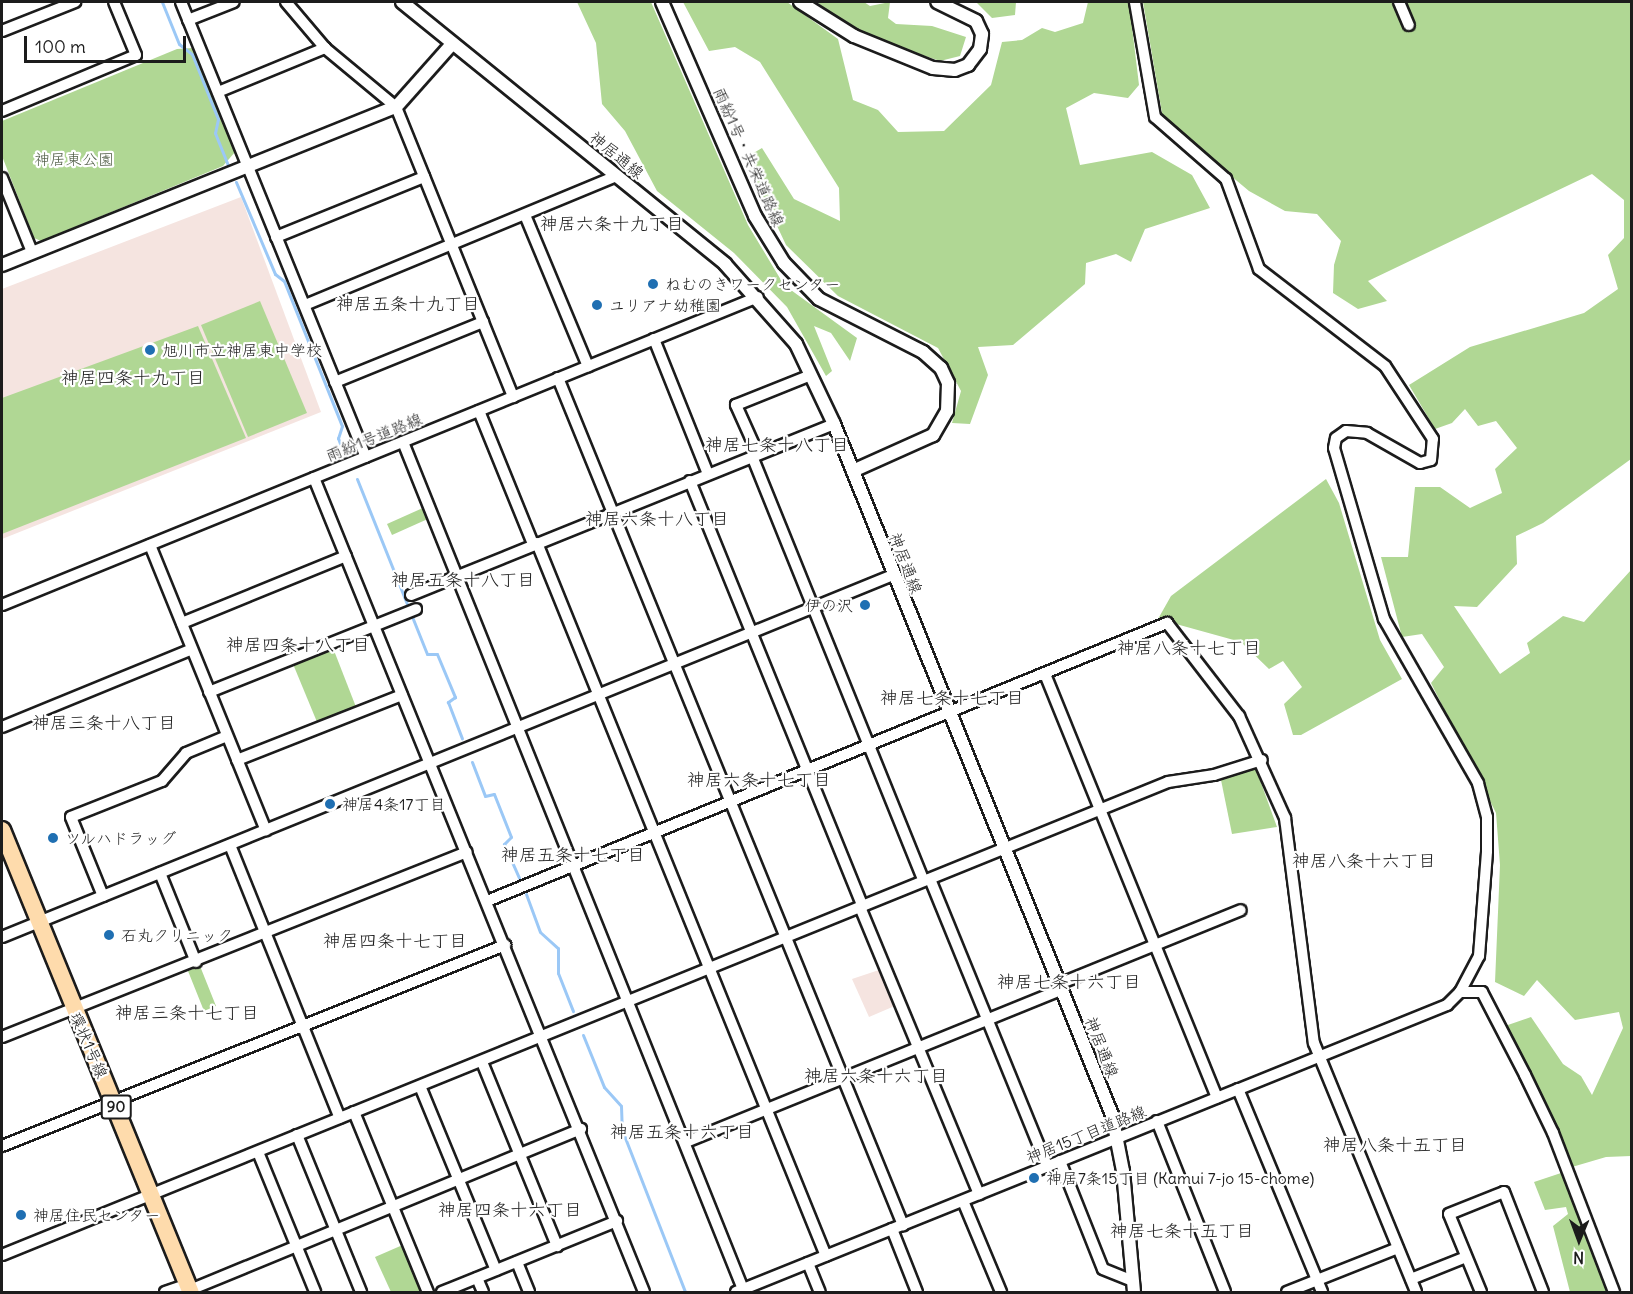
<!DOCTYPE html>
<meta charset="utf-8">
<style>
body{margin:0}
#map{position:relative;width:1633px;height:1294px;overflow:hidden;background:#fff;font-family:Delius,"Klee One",sans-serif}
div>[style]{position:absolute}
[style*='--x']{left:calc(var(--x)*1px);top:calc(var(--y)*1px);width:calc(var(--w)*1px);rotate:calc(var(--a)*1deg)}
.built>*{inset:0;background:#f5e4e0}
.green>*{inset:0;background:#b0d794}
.stream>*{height:3px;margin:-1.5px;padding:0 1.5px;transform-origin:1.5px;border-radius:1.5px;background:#9bc8f6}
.roads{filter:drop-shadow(2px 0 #1c1c1c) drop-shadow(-2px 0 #1c1c1c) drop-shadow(0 2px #1c1c1c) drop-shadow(0 -2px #1c1c1c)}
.minor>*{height:10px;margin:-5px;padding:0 5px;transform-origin:5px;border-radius:5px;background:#fff}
.tertiary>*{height:12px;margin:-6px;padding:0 6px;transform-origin:6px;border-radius:6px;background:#fff}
.primary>*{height:16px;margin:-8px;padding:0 8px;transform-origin:8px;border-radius:8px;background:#fedbac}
.dots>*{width:16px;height:16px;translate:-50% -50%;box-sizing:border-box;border:3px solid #fff;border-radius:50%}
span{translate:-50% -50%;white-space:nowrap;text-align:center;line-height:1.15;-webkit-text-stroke:4.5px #fff;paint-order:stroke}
.shield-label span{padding:2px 4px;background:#fff;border:2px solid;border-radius:4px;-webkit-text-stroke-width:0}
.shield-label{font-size:15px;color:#1c1c1c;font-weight:700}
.street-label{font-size:16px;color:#1c1c1c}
.park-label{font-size:16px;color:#505d46}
.poi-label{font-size:16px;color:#1c1c1c}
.left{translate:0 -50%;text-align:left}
.right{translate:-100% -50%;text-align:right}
.neighbourhood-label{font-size:18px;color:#1c1c1c}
.frame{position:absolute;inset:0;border:3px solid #1c1c1c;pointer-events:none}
.north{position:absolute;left:1549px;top:1210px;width:60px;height:60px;-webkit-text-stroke:4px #fff;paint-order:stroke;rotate:181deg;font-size:16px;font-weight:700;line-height:24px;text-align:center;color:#1c1c1c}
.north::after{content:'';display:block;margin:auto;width:21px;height:27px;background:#1c1c1c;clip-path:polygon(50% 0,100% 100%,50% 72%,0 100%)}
.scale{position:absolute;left:24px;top:36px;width:162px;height:27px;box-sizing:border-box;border:3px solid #1c1c1c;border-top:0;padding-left:8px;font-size:18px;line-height:21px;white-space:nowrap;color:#1c1c1c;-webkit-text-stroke:4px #fff;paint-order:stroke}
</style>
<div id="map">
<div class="built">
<i style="clip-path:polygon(241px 197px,321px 412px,2px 539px,2px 289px)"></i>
<i style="clip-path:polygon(882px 969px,897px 1005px,869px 1017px,852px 979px)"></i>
</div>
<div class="green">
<i style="clip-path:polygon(577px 2px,651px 2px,748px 225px,784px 285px,857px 338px,850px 361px,831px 333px,814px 326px,832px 371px,826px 376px,787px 307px,734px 253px,657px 191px,625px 131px,602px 104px,596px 43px)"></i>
<i style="clip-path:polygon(683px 2px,787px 2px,838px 39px,853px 100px,878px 110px,898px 132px,944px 131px,991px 85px,1002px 42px,1022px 40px,1042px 28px,1055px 32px,1083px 23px,1088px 2px,1129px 2px,1139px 85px,1128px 98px,1094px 93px,1066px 108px,1080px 165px,1152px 152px,1192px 175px,1210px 208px,1145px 229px,1131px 262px,1116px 254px,1086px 263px,1085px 284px,1013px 345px,978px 347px,988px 375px,970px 424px,952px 423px,961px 391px,938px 348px,838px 296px,786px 245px,745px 158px,762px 148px,794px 199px,840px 221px,839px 188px,760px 62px,735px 47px,709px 51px)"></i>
<i style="clip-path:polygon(817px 2px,864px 2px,870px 6px,890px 2px,888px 18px,896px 24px,932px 26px,966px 37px,960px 56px,940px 61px,886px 43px,833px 16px)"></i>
<i style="clip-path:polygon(976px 2px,1016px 2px,1015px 15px,992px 18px)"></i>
<i style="clip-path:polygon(1143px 2px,1631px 2px,1631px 459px,1543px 523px,1516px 536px,1517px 564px,1477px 607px,1454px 606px,1500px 674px,1530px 653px,1527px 643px,1563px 616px,1584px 622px,1631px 570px,1631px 1156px,1606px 1157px,1572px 1167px,1547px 1104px,1505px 1026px,1531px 1017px,1563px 1064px,1581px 1076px,1592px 1095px,1623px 1028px,1619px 1012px,1575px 1020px,1537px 980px,1524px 996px,1495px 982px,1500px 865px,1496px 813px,1431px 683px,1444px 667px,1422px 634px,1402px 637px,1381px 557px,1408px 557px,1415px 487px,1440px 487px,1470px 508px,1502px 493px,1495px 469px,1517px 448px,1496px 421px,1478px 426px,1465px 409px,1452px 423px,1435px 429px,1409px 385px,1470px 347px,1584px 313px,1618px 289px,1608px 255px,1624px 238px,1624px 200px,1592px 174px,1368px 281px,1387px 301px,1358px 309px,1333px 293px,1334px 265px,1341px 241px,1317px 214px,1285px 211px,1249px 191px,1163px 119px)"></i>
<i style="clip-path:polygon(193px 48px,235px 152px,223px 166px,41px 241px,34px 238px,2px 156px,2px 121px,177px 49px)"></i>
<i style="clip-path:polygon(260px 301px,307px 413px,248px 437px,201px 325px)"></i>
<i style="clip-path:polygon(198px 326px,246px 438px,2px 534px,2px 398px)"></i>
<i style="clip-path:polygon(1326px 479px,1339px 503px,1380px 640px,1402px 679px,1301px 735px,1293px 735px,1284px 704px,1302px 687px,1283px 661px,1269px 669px,1241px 642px,1158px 619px,1171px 596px)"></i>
<i style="clip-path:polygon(425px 507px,430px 518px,392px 535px,387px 524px)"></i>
<i style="clip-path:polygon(333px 648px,356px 707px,317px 722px,293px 664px)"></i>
<i style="clip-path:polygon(1256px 769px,1277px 827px,1232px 834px,1221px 780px)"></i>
<i style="clip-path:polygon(200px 966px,216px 1006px,204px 1011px,188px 971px)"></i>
<i style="clip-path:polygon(1564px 1172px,1601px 1268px,1609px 1292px,1570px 1292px,1553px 1226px,1568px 1214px,1566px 1207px,1545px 1210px,1534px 1182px)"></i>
<i style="clip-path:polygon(405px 1244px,426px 1292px,391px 1292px,375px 1257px)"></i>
</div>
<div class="stream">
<i style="--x:162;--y:2;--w:45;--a:68"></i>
<i style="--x:179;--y:44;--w:16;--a:38"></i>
<i style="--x:192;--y:54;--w:70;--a:68.2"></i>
<i style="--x:218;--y:119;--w:14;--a:102"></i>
<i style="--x:215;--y:133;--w:35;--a:68"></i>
<i style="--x:236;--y:182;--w:100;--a:67"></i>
<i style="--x:275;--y:274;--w:11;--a:38"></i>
<i style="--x:284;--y:281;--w:156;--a:68.2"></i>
<i style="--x:342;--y:426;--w:13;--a:108"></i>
<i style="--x:338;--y:438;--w:12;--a:70"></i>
<i style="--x:357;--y:479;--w:188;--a:68.2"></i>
<i style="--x:427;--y:654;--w:10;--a:0"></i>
<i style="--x:437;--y:654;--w:47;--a:67.3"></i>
<i style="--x:455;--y:697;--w:9;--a:144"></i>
<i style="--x:448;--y:702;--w:39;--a:69"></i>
<i style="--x:472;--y:762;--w:36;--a:69"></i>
<i style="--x:485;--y:796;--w:9;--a:-13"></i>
<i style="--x:494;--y:794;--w:46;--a:68.4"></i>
<i style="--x:511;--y:837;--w:10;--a:135"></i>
<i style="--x:504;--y:844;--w:37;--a:66"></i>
<i style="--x:526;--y:894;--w:40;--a:69.8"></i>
<i style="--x:540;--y:932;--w:24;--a:42"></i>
<i style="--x:558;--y:948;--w:25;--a:90"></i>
<i style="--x:558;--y:973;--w:41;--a:68.5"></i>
<i style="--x:583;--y:1035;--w:56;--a:68"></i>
<i style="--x:604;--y:1087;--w:25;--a:48"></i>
<i style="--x:621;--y:1106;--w:24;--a:88"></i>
<i style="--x:622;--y:1130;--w:174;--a:68.7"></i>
</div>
<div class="roads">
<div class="minor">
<i style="--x:181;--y:2;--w:491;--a:67.9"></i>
<i style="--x:286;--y:2;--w:60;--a:49.7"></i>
<i style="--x:325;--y:48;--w:92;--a:39.7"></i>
<i style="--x:396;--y:107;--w:313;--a:68"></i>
<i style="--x:1399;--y:2;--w:25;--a:67"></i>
<i style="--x:188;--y:20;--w:49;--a:-21.4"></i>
<i style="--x:2;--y:31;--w:79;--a:-21.7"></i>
<i style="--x:218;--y:92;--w:116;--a:-22.4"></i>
<i style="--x:2;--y:111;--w:145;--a:-22.7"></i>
<i style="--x:136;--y:55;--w:57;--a:-112.5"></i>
<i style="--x:2;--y:178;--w:80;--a:67.9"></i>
<i style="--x:525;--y:215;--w:164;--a:67.4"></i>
<i style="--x:276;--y:237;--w:160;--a:-22.1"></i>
<i style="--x:305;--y:305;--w:338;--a:-22.5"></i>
<i style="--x:654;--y:339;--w:145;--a:68.2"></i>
<i style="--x:558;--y:378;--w:915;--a:67.84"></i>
<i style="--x:335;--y:382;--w:160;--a:-22.1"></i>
<i style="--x:479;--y:411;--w:144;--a:67.9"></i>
<i style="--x:403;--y:442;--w:913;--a:68.13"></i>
<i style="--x:758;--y:454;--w:54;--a:-114.2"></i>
<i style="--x:736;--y:405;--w:81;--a:-21.8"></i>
<i style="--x:752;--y:456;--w:458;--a:68"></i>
<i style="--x:314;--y:478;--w:878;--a:67.93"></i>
<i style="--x:690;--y:481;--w:459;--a:67.9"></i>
<i style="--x:537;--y:543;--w:769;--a:67.94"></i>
<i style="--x:150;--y:545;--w:308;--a:67.9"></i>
<i style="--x:411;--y:595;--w:456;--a:-22"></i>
<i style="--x:2;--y:605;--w:816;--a:-22.17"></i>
<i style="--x:182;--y:623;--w:177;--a:-22.2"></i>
<i style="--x:1045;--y:674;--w:457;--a:67.9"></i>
<i style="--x:209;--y:692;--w:223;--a:-21.8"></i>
<i style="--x:2;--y:727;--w:205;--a:-22.3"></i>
<i style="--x:237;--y:760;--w:177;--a:-21.5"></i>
<i style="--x:230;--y:845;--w:294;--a:68.1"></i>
<i style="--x:160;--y:873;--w:96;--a:68"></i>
<i style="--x:930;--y:879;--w:310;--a:67.8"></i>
<i style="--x:103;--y:896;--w:85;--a:-112.1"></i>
<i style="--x:71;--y:817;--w:98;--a:-21.6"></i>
<i style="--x:162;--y:781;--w:37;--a:-49"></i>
<i style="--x:186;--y:753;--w:44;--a:-22.5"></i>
<i style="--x:487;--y:901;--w:735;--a:-22.24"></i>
<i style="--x:1167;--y:623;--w:118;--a:52.3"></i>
<i style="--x:1239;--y:716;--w:112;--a:65.7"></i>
<i style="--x:1285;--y:818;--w:227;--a:82.7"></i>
<i style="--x:1314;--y:1043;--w:269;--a:67.7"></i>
<i style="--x:860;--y:907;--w:311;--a:67.5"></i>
<i style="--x:2;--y:937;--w:962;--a:-22.11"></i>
<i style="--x:1059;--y:984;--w:196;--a:-22.1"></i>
<i style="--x:1460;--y:992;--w:22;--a:0"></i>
<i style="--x:1482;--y:992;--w:93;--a:62.6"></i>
<i style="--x:1525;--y:1075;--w:64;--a:64.2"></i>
<i style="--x:1553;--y:1133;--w:170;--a:69"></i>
<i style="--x:2;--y:1037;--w:500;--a:-21.7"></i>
<i style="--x:482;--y:1062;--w:199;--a:67.8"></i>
<i style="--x:420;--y:1086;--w:199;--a:67.6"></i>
<i style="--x:1238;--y:1089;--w:220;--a:67.5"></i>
<i style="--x:354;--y:1112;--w:195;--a:67.7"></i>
<i style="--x:1157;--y:1121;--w:184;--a:68.3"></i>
<i style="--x:297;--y:1135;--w:170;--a:67.8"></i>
<i style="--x:686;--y:1142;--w:405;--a:-22.1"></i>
<i style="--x:2;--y:1146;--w:542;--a:-21.78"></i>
<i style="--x:258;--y:1152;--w:151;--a:67.8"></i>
<i style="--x:1060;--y:1161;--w:116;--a:68.3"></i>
<i style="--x:1103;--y:1269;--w:32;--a:22"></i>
<i style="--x:963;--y:1201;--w:99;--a:67.3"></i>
<i style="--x:892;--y:1229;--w:68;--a:68.4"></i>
<i style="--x:2;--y:1255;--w:1258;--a:-22.08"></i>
<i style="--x:1168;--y:782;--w:47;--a:-8.7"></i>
<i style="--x:1214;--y:775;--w:50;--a:-17.4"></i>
<i style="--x:517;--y:1262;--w:32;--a:68"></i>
<i style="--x:808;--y:1263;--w:31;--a:68"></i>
<i style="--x:477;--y:1278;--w:15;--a:67"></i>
<i style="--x:1411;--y:1279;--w:59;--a:-21.8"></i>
<i style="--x:190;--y:1290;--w:423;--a:-22.4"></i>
<i style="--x:165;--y:1292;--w:24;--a:-19"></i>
<i style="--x:442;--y:1292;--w:189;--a:-22.1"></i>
<i style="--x:736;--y:1292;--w:767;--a:-21.98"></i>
<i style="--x:1447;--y:1005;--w:18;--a:-45"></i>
<i style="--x:1460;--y:992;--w:41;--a:-62.2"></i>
<i style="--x:1479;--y:956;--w:105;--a:-85.6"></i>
<i style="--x:1487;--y:851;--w:34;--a:-90"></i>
<i style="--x:1487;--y:817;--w:35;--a:-105"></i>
<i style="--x:1478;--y:783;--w:189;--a:-119.8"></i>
<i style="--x:1384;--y:619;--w:178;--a:-106.3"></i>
<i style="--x:1334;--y:448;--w:10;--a:-79"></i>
<i style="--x:1336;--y:438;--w:12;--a:-35"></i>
<i style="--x:1346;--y:431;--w:21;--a:5"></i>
<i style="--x:1367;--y:433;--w:61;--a:29.5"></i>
<i style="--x:1420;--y:463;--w:11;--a:-15"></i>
<i style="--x:1431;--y:460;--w:21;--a:-85"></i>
<i style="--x:1433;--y:439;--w:87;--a:-123.3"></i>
<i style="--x:1385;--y:366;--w:159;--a:-142.4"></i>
<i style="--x:1259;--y:269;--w:96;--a:-110.1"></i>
<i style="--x:1226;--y:179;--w:94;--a:-138.9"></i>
<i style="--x:1155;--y:117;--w:117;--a:-99.9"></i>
<i style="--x:1287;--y:1292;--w:119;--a:-21.6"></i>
<i style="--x:1481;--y:1292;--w:84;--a:-112.3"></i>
<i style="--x:1449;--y:1214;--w:59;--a:-21.8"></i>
<i style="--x:1504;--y:1192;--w:107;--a:68.7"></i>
</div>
<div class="tertiary">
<i style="--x:402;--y:2;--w:416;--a:39"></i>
<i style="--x:725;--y:264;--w:107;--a:48.4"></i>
<i style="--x:796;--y:344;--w:89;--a:64.6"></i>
<i style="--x:834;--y:424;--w:745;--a:68.08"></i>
<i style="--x:1112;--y:1115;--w:57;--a:78.9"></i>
<i style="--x:1123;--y:1171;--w:121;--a:84.8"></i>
<i style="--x:662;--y:2;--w:233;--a:66.5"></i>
<i style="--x:755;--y:216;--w:55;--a:58.3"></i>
<i style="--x:784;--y:263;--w:50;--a:45.8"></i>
<i style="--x:819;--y:299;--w:117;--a:27"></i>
<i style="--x:923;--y:352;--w:24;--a:42"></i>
<i style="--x:941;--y:368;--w:17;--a:65"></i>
<i style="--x:948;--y:383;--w:28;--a:92"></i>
<i style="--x:947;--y:411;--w:28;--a:120"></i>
<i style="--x:933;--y:435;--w:88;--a:155.8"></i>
<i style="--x:800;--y:2;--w:64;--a:32.2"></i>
<i style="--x:854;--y:36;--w:85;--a:22.1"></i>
<i style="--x:933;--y:68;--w:22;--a:5"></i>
<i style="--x:955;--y:70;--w:14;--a:-21"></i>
<i style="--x:968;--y:65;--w:20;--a:-53"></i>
<i style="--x:980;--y:49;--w:15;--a:-82"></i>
<i style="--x:982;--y:34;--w:14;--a:-115"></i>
<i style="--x:976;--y:21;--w:43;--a:-154"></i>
<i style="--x:2;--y:265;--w:424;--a:-21.9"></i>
<i style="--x:396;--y:107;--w:84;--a:-48.4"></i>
</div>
<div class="primary">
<i style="--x:2;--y:830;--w:499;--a:67.8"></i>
</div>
</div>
<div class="dots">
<i style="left:653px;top:284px;background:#1f6fb2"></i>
<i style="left:597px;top:305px;background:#1f6fb2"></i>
<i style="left:150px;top:350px;background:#1f6fb2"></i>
<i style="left:865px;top:605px;background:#1f6fb2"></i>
<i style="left:330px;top:804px;background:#1f6fb2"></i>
<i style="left:53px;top:838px;background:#1f6fb2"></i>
<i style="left:109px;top:935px;background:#1f6fb2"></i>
<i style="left:1034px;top:1178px;background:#1f6fb2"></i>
<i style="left:21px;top:1215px;background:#1f6fb2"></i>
</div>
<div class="shield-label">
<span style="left:116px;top:1107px">90</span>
</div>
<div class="street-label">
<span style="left:617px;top:155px;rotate:39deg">神居通線</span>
<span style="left:749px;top:157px;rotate:66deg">雨紛1号・共栄道路線</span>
<span style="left:374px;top:437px;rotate:-22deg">雨紛1号道路線</span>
<span style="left:906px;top:563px;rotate:69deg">神居通線</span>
<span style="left:89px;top:1045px;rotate:66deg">環状1号線</span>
<span style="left:1102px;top:1047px;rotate:68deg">神居通線</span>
<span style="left:1086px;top:1134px;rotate:-22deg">神居15丁目道路線</span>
</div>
<div class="park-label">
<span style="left:74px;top:159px">神居東公園</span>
</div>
<div class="poi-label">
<span class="left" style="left:665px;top:284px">ねむのきワークセンター</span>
<span class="left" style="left:609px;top:305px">ユリアナ幼稚園</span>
<span class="left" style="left:162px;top:350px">旭川市立神居東中学校</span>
<span class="right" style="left:853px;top:605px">伊の沢</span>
<span class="left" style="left:342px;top:804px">神居4条17丁目</span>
<span class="left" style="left:65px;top:838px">ツルハドラッグ</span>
<span class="left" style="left:121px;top:935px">石丸クリニック</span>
<span class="left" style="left:1046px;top:1178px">神居7条15丁目 (Kamui 7-jo 15-chome)</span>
<span class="left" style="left:33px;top:1215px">神居住民センター</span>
</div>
<div class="neighbourhood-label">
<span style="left:612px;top:224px">神居六条十九丁目</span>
<span style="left:408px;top:304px">神居五条十九丁目</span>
<span style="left:133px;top:378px">神居四条十九丁目</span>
<span style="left:777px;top:445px">神居七条十八丁目</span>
<span style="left:657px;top:519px">神居六条十八丁目</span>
<span style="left:463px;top:580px">神居五条十八丁目</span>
<span style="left:298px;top:645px">神居四条十八丁目</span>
<span style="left:1189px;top:648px">神居八条十七丁目</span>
<span style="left:952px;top:698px">神居七条十七丁目</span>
<span style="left:104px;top:723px">神居三条十八丁目</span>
<span style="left:759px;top:780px">神居六条十七丁目</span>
<span style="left:573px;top:855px">神居五条十七丁目</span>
<span style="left:1364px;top:861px">神居八条十六丁目</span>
<span style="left:395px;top:941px">神居四条十七丁目</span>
<span style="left:1069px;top:982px">神居七条十六丁目</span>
<span style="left:187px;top:1013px">神居三条十七丁目</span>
<span style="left:876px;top:1076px">神居六条十六丁目</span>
<span style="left:682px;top:1132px">神居五条十六丁目</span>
<span style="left:1395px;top:1145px">神居八条十五丁目</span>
<span style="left:510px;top:1210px">神居四条十六丁目</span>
<span style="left:1182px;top:1231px">神居七条十五丁目</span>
</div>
<div class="frame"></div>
<div class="north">N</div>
<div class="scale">100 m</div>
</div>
